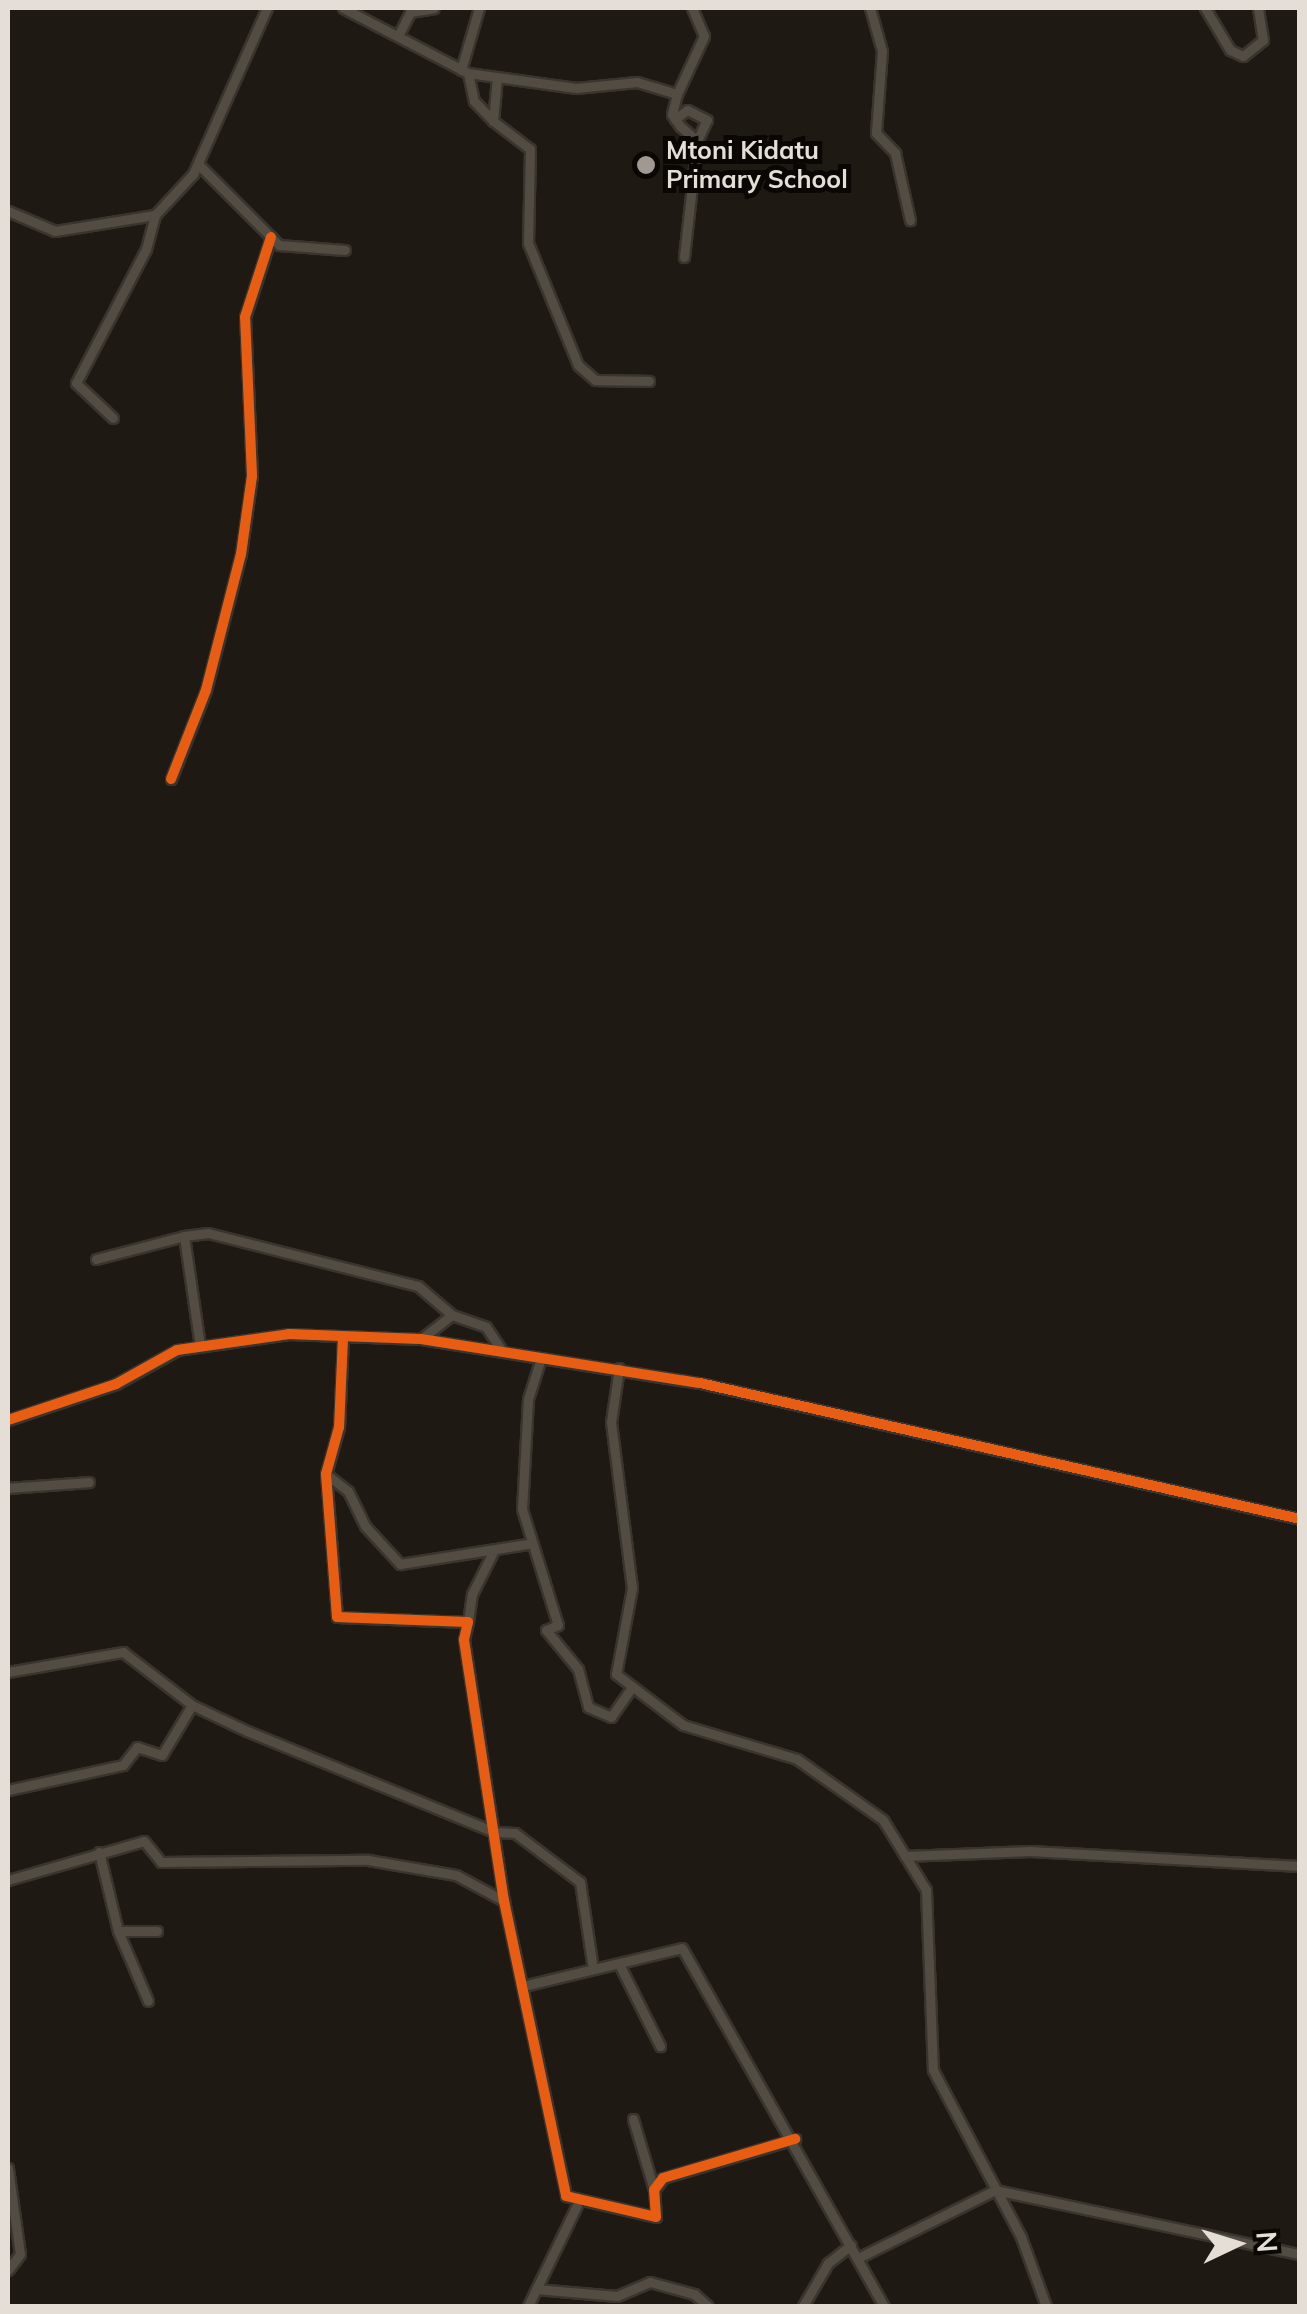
<!DOCTYPE html>
<style>
body{margin:0}
#map{position:relative;width:1307px;height:2314px;overflow:hidden;background:#1e1912;font-family:Mulish,sans-serif}
div>[style]{position:absolute}
[style*='--x']{left:calc(var(--x)*1px);top:calc(var(--y)*1px);width:calc(var(--w)*1px);rotate:calc(var(--a)*1deg)}
.roads{filter:drop-shadow(2px 0 #39352e) drop-shadow(-2px 0 #39352e) drop-shadow(0 2px #39352e) drop-shadow(0 -2px #39352e)}
.minor>*{height:9px;margin:-4.5px;padding:0 4.5px;transform-origin:4.5px;border-radius:4.5px;background:#534c42}
.cycleway>*{height:10px;margin:-5px;padding:0 5px;transform-origin:5px;border-radius:5px;background:#e95d12}
.dots>*{width:28px;height:28px;translate:-50% -50%;box-sizing:border-box;border:5px solid #090603;border-radius:50%}
span{translate:-50% -50%;white-space:nowrap;text-align:center;line-height:1.15;-webkit-text-stroke:10px #090603;paint-order:stroke}
.poi-label{font-size:25px;color:#e4ded6;font-weight:700}
.left{translate:0 -50%;text-align:left}
.frame{position:absolute;inset:0;border:10px solid #e4ded6;pointer-events:none}
.north{position:absolute;left:1187px;top:2194px;width:100px;height:100px;-webkit-text-stroke:8px #090603;paint-order:stroke;rotate:86deg;font-size:28px;font-weight:700;line-height:40px;text-align:center;color:#e4ded6}
.north::after{content:'';display:block;margin:auto;width:35px;height:45px;background:#e4ded6;clip-path:polygon(50% 0,100% 100%,50% 72%,0 100%)}
</style>
<div id="map">
<div class="roads">
<div class="minor">
<i style="--x:343;--y:8;--w:141;--a:27.5"></i>
<i style="--x:468;--y:73;--w:109;--a:7.9"></i>
<i style="--x:576;--y:88;--w:61;--a:-5.6"></i>
<i style="--x:637;--y:82;--w:42;--a:16.7"></i>
<i style="--x:677;--y:94;--w:21;--a:104"></i>
<i style="--x:672;--y:114;--w:6;--a:59"></i>
<i style="--x:675;--y:119;--w:9;--a:54"></i>
<i style="--x:680;--y:126;--w:23;--a:41"></i>
<i style="--x:697;--y:141;--w:23;--a:-65"></i>
<i style="--x:707;--y:120;--w:22;--a:-153"></i>
<i style="--x:687;--y:110;--w:15;--a:143"></i>
<i style="--x:870;--y:8;--w:45;--a:74.4"></i>
<i style="--x:882;--y:51;--w:82;--a:94.2"></i>
<i style="--x:876;--y:133;--w:28;--a:46"></i>
<i style="--x:895;--y:153;--w:69;--a:77.4"></i>
<i style="--x:1205;--y:8;--w:49;--a:59.2"></i>
<i style="--x:1230;--y:50;--w:14;--a:25"></i>
<i style="--x:1243;--y:56;--w:26;--a:-39"></i>
<i style="--x:1263;--y:40;--w:30;--a:-99"></i>
<i style="--x:398;--y:36;--w:27;--a:-63"></i>
<i style="--x:410;--y:12;--w:24;--a:-9"></i>
<i style="--x:461;--y:70;--w:65;--a:-73.8"></i>
<i style="--x:468;--y:73;--w:29;--a:78"></i>
<i style="--x:474;--y:101;--w:28;--a:46"></i>
<i style="--x:497;--y:77;--w:44;--a:95.2"></i>
<i style="--x:493;--y:121;--w:46;--a:37.1"></i>
<i style="--x:530;--y:149;--w:94;--a:91.2"></i>
<i style="--x:528;--y:243;--w:132;--a:67.7"></i>
<i style="--x:578;--y:365;--w:23;--a:41"></i>
<i style="--x:595;--y:380;--w:54;--a:1.1"></i>
<i style="--x:677;--y:94;--w:64;--a:-65"></i>
<i style="--x:704;--y:36;--w:30;--a:-113"></i>
<i style="--x:198;--y:164;--w:115;--a:45"></i>
<i style="--x:279;--y:245;--w:66;--a:4.3"></i>
<i style="--x:8;--y:211;--w:51;--a:23.1"></i>
<i style="--x:55;--y:231;--w:101;--a:-9.1"></i>
<i style="--x:155;--y:215;--w:56;--a:-47.2"></i>
<i style="--x:193;--y:174;--w:182;--a:-66"></i>
<i style="--x:684;--y:257;--w:117;--a:-83.6"></i>
<i style="--x:113;--y:418;--w:51;--a:-136.6"></i>
<i style="--x:76;--y:383;--w:151;--a:-62.4"></i>
<i style="--x:146;--y:249;--w:35;--a:-75"></i>
<i style="--x:171;--y:779;--w:96;--a:-68.5"></i>
<i style="--x:206;--y:690;--w:140;--a:-75.6"></i>
<i style="--x:241;--y:554;--w:79;--a:-82"></i>
<i style="--x:252;--y:476;--w:159;--a:-92.5"></i>
<i style="--x:245;--y:317;--w:84;--a:-72"></i>
<i style="--x:96;--y:1259;--w:91;--a:-14.6"></i>
<i style="--x:343;--y:1337;--w:90;--a:92.5"></i>
<i style="--x:339;--y:1427;--w:49;--a:105.5"></i>
<i style="--x:326;--y:1474;--w:143;--a:85.6"></i>
<i style="--x:337;--y:1617;--w:131;--a:2.2"></i>
<i style="--x:468;--y:1622;--w:18;--a:103"></i>
<i style="--x:464;--y:1640;--w:264;--a:81.3"></i>
<i style="--x:504;--y:1901;--w:301;--a:78.1"></i>
<i style="--x:566;--y:2196;--w:92;--a:13.1"></i>
<i style="--x:656;--y:2217;--w:27;--a:-94"></i>
<i style="--x:654;--y:2190;--w:15;--a:-53"></i>
<i style="--x:663;--y:2178;--w:138;--a:-16.5"></i>
<i style="--x:421;--y:1339;--w:39;--a:-38"></i>
<i style="--x:200;--y:1346;--w:111;--a:-98.3"></i>
<i style="--x:184;--y:1236;--w:24;--a:-7"></i>
<i style="--x:208;--y:1233;--w:217;--a:14.2"></i>
<i style="--x:418;--y:1286;--w:45;--a:40.5"></i>
<i style="--x:452;--y:1315;--w:36;--a:19"></i>
<i style="--x:486;--y:1327;--w:25;--a:56"></i>
<i style="--x:541;--y:1358;--w:43;--a:107.6"></i>
<i style="--x:528;--y:1399;--w:110;--a:93.1"></i>
<i style="--x:522;--y:1509;--w:121;--a:72.8"></i>
<i style="--x:558;--y:1625;--w:13;--a:157"></i>
<i style="--x:546;--y:1630;--w:50;--a:50.6"></i>
<i style="--x:578;--y:1669;--w:39;--a:75"></i>
<i style="--x:588;--y:1707;--w:25;--a:23"></i>
<i style="--x:611;--y:1717;--w:33;--a:-55"></i>
<i style="--x:619;--y:1368;--w:55;--a:98.4"></i>
<i style="--x:611;--y:1422;--w:167;--a:82.8"></i>
<i style="--x:632;--y:1588;--w:87;--a:100.5"></i>
<i style="--x:616;--y:1674;--w:84;--a:37.3"></i>
<i style="--x:683;--y:1725;--w:119;--a:16.6"></i>
<i style="--x:797;--y:1759;--w:105;--a:35.3"></i>
<i style="--x:883;--y:1820;--w:82;--a:58.4"></i>
<i style="--x:926;--y:1890;--w:180;--a:87.8"></i>
<i style="--x:933;--y:2070;--w:189;--a:62.2"></i>
<i style="--x:1021;--y:2237;--w:73;--a:70.1"></i>
<i style="--x:8;--y:1420;--w:114;--a:-18.4"></i>
<i style="--x:116;--y:1384;--w:70;--a:-29.1"></i>
<i style="--x:177;--y:1350;--w:113;--a:-8.1"></i>
<i style="--x:289;--y:1334;--w:132;--a:2.2"></i>
<i style="--x:421;--y:1339;--w:282;--a:9"></i>
<i style="--x:700;--y:1383;--w:615;--a:12.77"></i>
<i style="--x:326;--y:1474;--w:28;--a:38"></i>
<i style="--x:348;--y:1491;--w:39;--a:64"></i>
<i style="--x:365;--y:1526;--w:52;--a:47.4"></i>
<i style="--x:400;--y:1564;--w:129;--a:-8.9"></i>
<i style="--x:8;--y:1488;--w:81;--a:-4.2"></i>
<i style="--x:468;--y:1622;--w:28;--a:-82"></i>
<i style="--x:472;--y:1594;--w:47;--a:-63.4"></i>
<i style="--x:8;--y:1672;--w:117;--a:-9.9"></i>
<i style="--x:123;--y:1652;--w:87;--a:37.5"></i>
<i style="--x:192;--y:1705;--w:61;--a:25.3"></i>
<i style="--x:247;--y:1731;--w:268;--a:22.2"></i>
<i style="--x:495;--y:1832;--w:20;--a:3"></i>
<i style="--x:515;--y:1833;--w:81;--a:37"></i>
<i style="--x:580;--y:1882;--w:88;--a:81.5"></i>
<i style="--x:8;--y:1790;--w:118;--a:-12.3"></i>
<i style="--x:123;--y:1765;--w:23;--a:-52"></i>
<i style="--x:137;--y:1747;--w:26;--a:18"></i>
<i style="--x:162;--y:1755;--w:58;--a:-59"></i>
<i style="--x:99;--y:1852;--w:81;--a:76.5"></i>
<i style="--x:118;--y:1931;--w:76;--a:66.8"></i>
<i style="--x:905;--y:1856;--w:125;--a:-2.3"></i>
<i style="--x:1030;--y:1851;--w:270;--a:3.2"></i>
<i style="--x:8;--y:1880;--w:141;--a:-16"></i>
<i style="--x:144;--y:1841;--w:27;--a:51"></i>
<i style="--x:161;--y:1862;--w:207;--a:-0.6"></i>
<i style="--x:368;--y:1860;--w:89;--a:9.7"></i>
<i style="--x:456;--y:1875;--w:55;--a:28.4"></i>
<i style="--x:118;--y:1931;--w:39;--a:0"></i>
<i style="--x:619;--y:1964;--w:92;--a:63.4"></i>
<i style="--x:523;--y:1986;--w:163;--a:-13.4"></i>
<i style="--x:682;--y:1948;--w:411;--a:60.6"></i>
<i style="--x:633;--y:2119;--w:74;--a:73.5"></i>
<i style="--x:8;--y:2168;--w:87;--a:82.1"></i>
<i style="--x:20;--y:2254;--w:20;--a:127"></i>
<i style="--x:858;--y:2258;--w:153;--a:-26.4"></i>
<i style="--x:995;--y:2190;--w:312;--a:11.9"></i>
<i style="--x:536;--y:2289;--w:81;--a:4.9"></i>
<i style="--x:617;--y:2296;--w:36;--a:-23"></i>
<i style="--x:650;--y:2282;--w:46;--a:15.3"></i>
<i style="--x:694;--y:2294;--w:18;--a:41"></i>
<i style="--x:528;--y:2306;--w:112;--a:-64.1"></i>
<i style="--x:803;--y:2306;--w:50;--a:-59.8"></i>
<i style="--x:828;--y:2263;--w:29;--a:-38"></i>
</div>
</div>
<div class="cycleway">
<i style="--x:171;--y:779;--w:96;--a:-68.5"></i>
<i style="--x:206;--y:690;--w:140;--a:-75.6"></i>
<i style="--x:241;--y:554;--w:79;--a:-82"></i>
<i style="--x:252;--y:476;--w:159;--a:-92.5"></i>
<i style="--x:245;--y:317;--w:84;--a:-72"></i>
<i style="--x:343;--y:1337;--w:90;--a:92.5"></i>
<i style="--x:339;--y:1427;--w:49;--a:105.5"></i>
<i style="--x:326;--y:1474;--w:143;--a:85.6"></i>
<i style="--x:337;--y:1617;--w:131;--a:2.2"></i>
<i style="--x:468;--y:1622;--w:18;--a:103"></i>
<i style="--x:464;--y:1640;--w:264;--a:81.3"></i>
<i style="--x:504;--y:1901;--w:301;--a:78.1"></i>
<i style="--x:566;--y:2196;--w:92;--a:13.1"></i>
<i style="--x:656;--y:2217;--w:27;--a:-94"></i>
<i style="--x:654;--y:2190;--w:15;--a:-53"></i>
<i style="--x:663;--y:2178;--w:138;--a:-16.5"></i>
<i style="--x:8;--y:1420;--w:114;--a:-18.4"></i>
<i style="--x:116;--y:1384;--w:70;--a:-29.1"></i>
<i style="--x:177;--y:1350;--w:113;--a:-8.1"></i>
<i style="--x:289;--y:1334;--w:132;--a:2.2"></i>
<i style="--x:421;--y:1339;--w:282;--a:9"></i>
<i style="--x:700;--y:1383;--w:615;--a:12.77"></i>
</div>
<div class="dots">
<i style="left:646px;top:165px;background:#9f9991"></i>
</div>
<div class="poi-label">
<span class="left" style="left:666px;top:165px">Mtoni Kidatu<br>Primary School</span>
</div>
<div class="frame"></div>
<div class="north">N</div>
</div>
